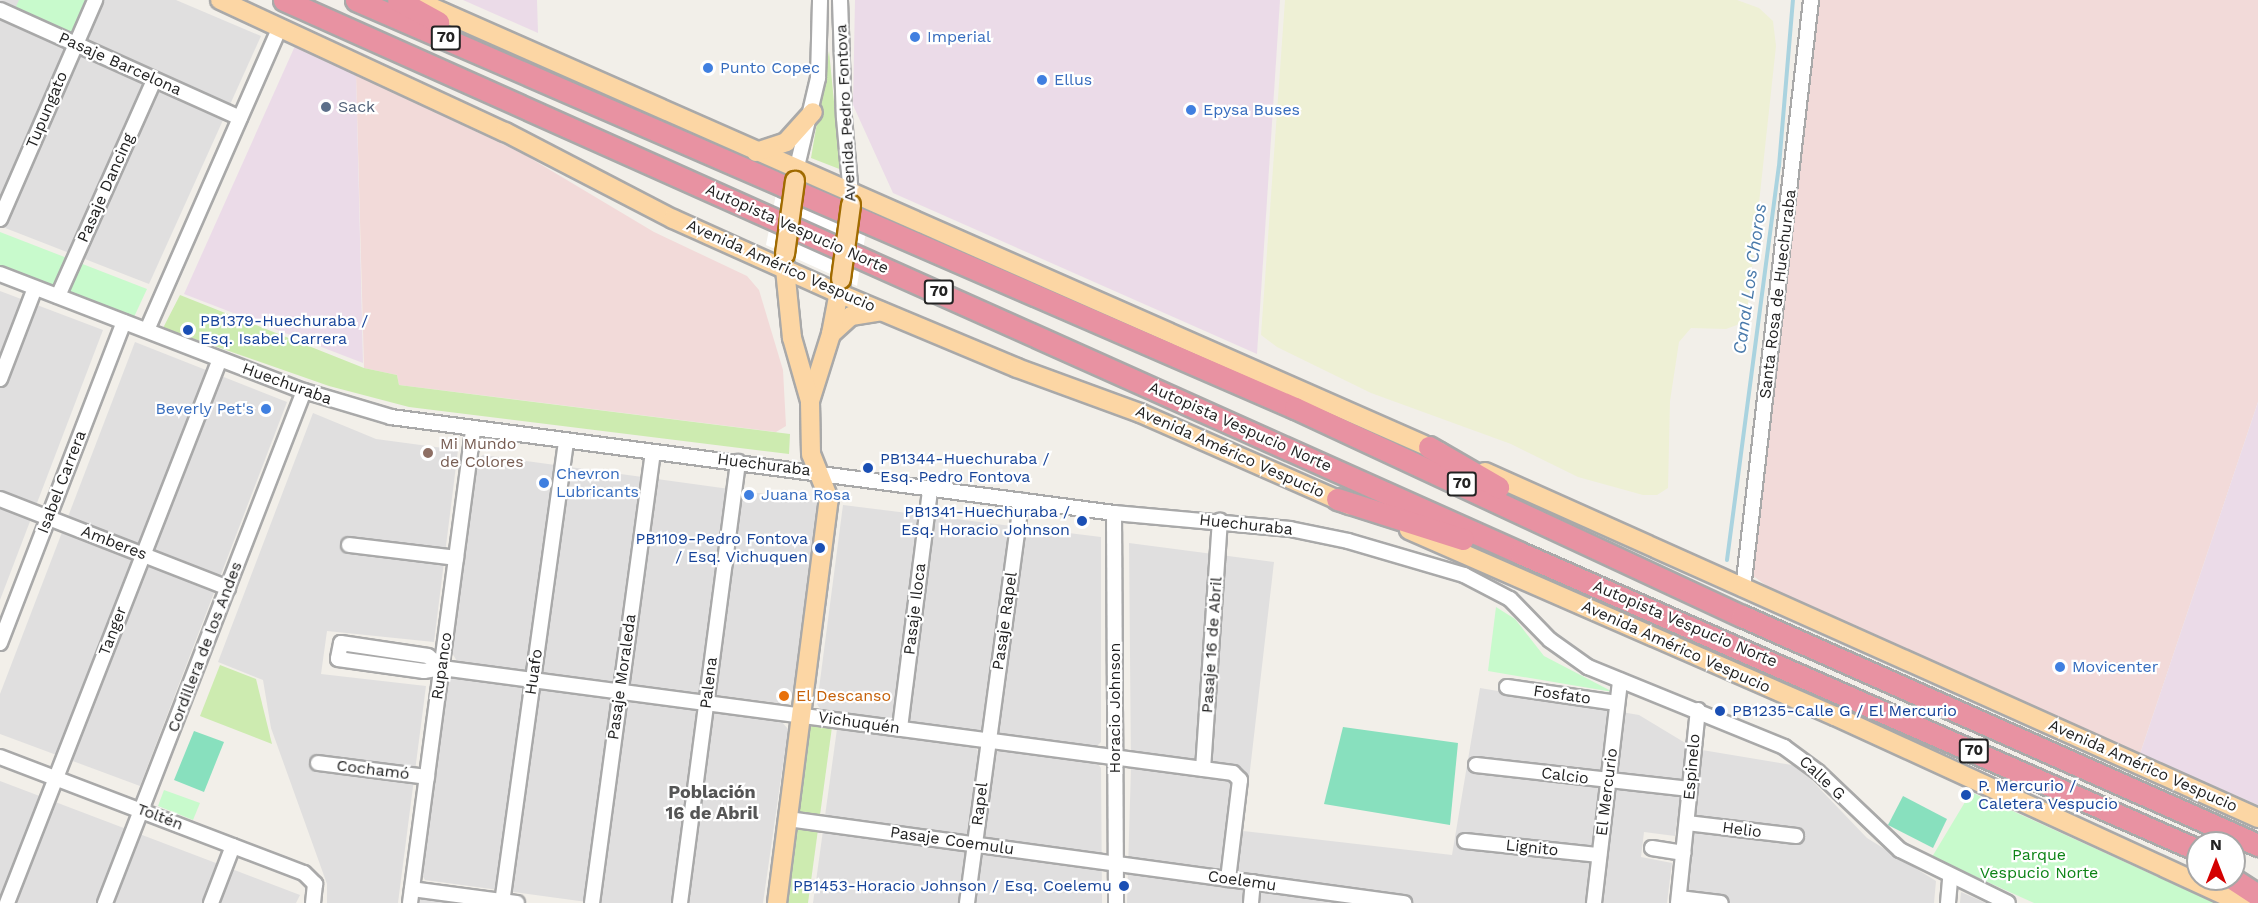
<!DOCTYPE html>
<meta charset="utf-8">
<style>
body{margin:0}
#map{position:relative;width:2258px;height:903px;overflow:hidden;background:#f2efe9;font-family:"Work Sans",sans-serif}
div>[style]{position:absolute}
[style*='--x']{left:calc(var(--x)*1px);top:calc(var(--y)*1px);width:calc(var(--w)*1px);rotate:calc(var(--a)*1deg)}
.residential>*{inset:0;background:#e0dfdf}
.commercial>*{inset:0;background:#f2dad9}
.industrial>*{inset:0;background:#ebdbe8}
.farmland>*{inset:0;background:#eef0d5}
.grass>*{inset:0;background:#cdebb0}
.park>*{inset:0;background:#c8facc}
.pitch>*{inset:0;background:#88e0be}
.pier>*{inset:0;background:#fff}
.stream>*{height:4px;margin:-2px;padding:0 2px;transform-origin:2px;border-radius:2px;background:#aad3df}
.roads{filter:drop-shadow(2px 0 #a9a9a9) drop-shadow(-2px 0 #a9a9a9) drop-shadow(0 2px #a9a9a9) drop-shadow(0 -2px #a9a9a9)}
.minor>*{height:14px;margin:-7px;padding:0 7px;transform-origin:7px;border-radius:7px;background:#fff}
.major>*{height:18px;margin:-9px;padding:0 9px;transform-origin:9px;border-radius:9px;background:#fcd6a4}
.highway>*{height:21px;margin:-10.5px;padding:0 10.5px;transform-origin:10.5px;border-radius:10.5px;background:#e892a2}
.bridges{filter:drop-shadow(2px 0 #a06b00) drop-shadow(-2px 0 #a06b00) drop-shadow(0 2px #a06b00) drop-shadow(0 -2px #a06b00)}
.major-bridge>*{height:18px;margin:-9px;padding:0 9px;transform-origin:9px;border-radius:9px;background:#fcd6a4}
.dots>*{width:16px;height:16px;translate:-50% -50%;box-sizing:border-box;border:3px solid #fff;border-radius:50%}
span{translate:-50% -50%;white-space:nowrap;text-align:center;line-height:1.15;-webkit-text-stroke:4.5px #fff;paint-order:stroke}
.shield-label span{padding:2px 4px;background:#fff;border:2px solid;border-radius:4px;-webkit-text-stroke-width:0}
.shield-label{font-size:15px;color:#222;font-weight:700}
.shop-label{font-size:16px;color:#366cbe}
.left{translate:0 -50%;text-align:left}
.right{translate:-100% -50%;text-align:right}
.street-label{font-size:16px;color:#222}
.service-label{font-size:16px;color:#4e5e75}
.transit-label{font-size:16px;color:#164399}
.education-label{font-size:16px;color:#785e54}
.food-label{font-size:16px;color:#c56008}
.park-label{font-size:16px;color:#0c8416}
.water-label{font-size:18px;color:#4a7aab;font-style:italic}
.neighbourhood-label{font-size:18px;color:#555;font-weight:700}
.north{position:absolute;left:2186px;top:831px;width:60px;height:60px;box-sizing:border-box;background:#fff;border:2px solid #a7a7a7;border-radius:50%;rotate:0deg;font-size:16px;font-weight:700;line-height:24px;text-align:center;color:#222}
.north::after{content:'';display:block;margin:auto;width:21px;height:27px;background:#d40000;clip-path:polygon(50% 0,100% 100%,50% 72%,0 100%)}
</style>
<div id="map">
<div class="residential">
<i style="clip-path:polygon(0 0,176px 0,261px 36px,149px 284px,0 226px)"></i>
<i style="clip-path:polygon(0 291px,103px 330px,0 600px)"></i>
<i style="clip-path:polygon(135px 342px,287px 402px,140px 786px,0 734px,0 694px)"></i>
<i style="clip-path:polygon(313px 413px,376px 439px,458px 450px,434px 642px,327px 631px,321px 674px,426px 686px,398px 903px,327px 903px,327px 884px,271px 728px,263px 680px,218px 662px)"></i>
<i style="clip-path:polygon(483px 455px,817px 501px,792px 699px,785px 704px,457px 661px,452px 653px,477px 459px)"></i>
<i style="clip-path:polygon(843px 505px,1101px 537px,1101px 742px,1097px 746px,821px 710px,817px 704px)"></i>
<i style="clip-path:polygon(1129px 543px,1274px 562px,1243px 831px,1452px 855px,1480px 688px,1639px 715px,1687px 744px,1675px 836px,1644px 832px,1641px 857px,1672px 863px,1667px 903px,1127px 903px,1131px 767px)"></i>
<i style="clip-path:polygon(454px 677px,781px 721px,788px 729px,763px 903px,594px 903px,425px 880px,422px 875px,446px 683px)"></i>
<i style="clip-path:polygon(837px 729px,975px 747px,979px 753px,958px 903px,813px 903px)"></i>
<i style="clip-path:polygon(999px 750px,1097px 763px,1101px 768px,1102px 903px,975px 903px,994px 755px)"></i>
<i style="clip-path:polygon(1702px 750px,1798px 766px,1867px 838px,1936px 881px,1934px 903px,1685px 903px)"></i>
<i style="clip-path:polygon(0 781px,300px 895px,296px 903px,0 903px)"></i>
<i style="clip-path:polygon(1961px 892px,1986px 903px,1960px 903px)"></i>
<i style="clip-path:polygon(425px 895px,479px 903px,418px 903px)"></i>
</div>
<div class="commercial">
<i style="clip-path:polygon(1805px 0,2258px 0,2258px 402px,2140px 754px,1795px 607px,1752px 575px)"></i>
<i style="clip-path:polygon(356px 74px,525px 155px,654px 232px,747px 276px,759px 290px,783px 370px,786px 426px,776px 432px,399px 385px,397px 375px,364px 368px)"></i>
</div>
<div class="industrial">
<i style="clip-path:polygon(463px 0,537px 0,538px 33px)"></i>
<i style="clip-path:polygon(855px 0,1280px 0,1257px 354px,893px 193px,853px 105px)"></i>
<i style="clip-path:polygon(295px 46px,356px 74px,363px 363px,184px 294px)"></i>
<i style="clip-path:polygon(2258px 402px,2258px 805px,2140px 754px)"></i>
</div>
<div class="farmland">
<i style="clip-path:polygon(1285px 0,1737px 0,1759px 8px,1773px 21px,1776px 46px,1747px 314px,1745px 322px,1726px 329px,1691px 328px,1679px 342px,1670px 401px,1668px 488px,1657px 495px,1643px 495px,1578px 477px,1511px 444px,1371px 393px,1277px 347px,1261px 335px)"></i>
</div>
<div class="grass">
<i style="clip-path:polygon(829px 51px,838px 142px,842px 170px,811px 158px)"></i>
<i style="clip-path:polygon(180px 295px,364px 368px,397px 375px,399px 385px,790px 434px,789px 454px,409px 407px,329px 386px,163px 328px)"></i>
<i style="clip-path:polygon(220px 665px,256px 679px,272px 744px,200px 716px)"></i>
<i style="clip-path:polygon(807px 724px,832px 727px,808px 903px,783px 903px)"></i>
</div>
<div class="park">
<i style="clip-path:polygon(19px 0,90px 0,74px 39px,13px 13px)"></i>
<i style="clip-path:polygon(0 232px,147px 289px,134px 317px,0 268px)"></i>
<i style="clip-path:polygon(1496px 607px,1515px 619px,1544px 656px,1613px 692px,1488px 671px)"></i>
<i style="clip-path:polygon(164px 790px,200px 803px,193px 820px,158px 806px)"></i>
<i style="clip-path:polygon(1971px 792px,2215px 903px,2034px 903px,1932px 857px)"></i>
</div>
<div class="pitch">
<i style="clip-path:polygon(1343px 727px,1458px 743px,1450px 825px,1324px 804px)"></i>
<i style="clip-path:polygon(194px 731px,224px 742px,204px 792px,174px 780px)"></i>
<i style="clip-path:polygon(1903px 796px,1947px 819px,1933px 848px,1888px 825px)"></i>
</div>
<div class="pier">
<i style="clip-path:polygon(780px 174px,869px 213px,857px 286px,766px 245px)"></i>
</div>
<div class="stream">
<i style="--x:1727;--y:560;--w:397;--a:-82.5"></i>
<i style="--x:1779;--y:166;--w:167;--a:-85.2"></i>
</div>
<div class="roads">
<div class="minor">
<i style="--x:840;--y:0;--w:118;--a:88.1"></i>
<i style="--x:844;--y:118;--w:77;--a:84.8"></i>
<i style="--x:0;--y:10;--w:263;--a:24.2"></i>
<i style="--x:796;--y:171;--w:96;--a:-76.7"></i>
<i style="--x:818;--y:78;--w:78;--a:-88.5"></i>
<i style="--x:0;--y:219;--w:239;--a:-66.5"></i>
<i style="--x:0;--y:274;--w:326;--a:21.1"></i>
<i style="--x:304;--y:391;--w:91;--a:16.6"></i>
<i style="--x:391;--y:417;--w:729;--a:7.56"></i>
<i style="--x:1114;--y:513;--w:177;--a:5.2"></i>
<i style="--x:1290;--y:529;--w:59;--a:11.7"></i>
<i style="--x:1348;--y:541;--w:121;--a:16.3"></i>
<i style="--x:1464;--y:575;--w:52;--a:27.6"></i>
<i style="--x:1510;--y:599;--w:57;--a:45.7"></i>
<i style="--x:1550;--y:640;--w:47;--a:35.4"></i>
<i style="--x:1588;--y:667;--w:212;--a:22.2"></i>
<i style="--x:1784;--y:747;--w:42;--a:36.3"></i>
<i style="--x:1818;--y:772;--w:113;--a:43.6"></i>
<i style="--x:1900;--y:850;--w:120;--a:26.1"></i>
<i style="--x:58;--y:296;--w:236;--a:-66"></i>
<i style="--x:147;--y:330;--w:331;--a:-66.3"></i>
<i style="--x:0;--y:379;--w:97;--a:-69"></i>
<i style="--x:0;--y:499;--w:245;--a:21.3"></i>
<i style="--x:1114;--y:513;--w:390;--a:89.7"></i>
<i style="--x:349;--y:545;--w:108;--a:6.9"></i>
<i style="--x:1743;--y:589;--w:593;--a:-83.41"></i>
<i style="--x:0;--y:643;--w:344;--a:-68.9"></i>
<i style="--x:442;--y:668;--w:18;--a:-139"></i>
<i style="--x:428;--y:656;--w:88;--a:-171.5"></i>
<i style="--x:341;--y:643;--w:16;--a:101"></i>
<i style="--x:338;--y:659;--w:87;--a:7.9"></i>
<i style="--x:424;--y:671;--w:18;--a:-9"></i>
<i style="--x:442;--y:668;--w:798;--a:7.56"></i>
<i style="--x:1233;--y:773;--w:10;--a:45"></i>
<i style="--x:1240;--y:780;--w:100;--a:96.9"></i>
<i style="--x:1507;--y:687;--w:111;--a:8.3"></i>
<i style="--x:900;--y:728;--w:241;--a:-82.8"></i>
<i style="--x:0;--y:757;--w:325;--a:20.9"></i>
<i style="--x:304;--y:873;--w:16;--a:45"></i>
<i style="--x:315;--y:884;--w:19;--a:96"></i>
<i style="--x:318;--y:763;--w:110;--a:7.3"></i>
<i style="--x:1476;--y:765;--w:215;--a:6.4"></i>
<i style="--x:1203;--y:769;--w:249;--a:-86.1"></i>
<i style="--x:788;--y:819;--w:622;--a:7.77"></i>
<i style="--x:1687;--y:823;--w:110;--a:6.8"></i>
<i style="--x:1465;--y:841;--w:135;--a:6"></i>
<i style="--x:1652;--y:848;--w:32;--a:9"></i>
<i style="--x:412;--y:889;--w:106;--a:7.6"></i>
<i style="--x:1679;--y:898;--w:42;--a:6.8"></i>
<i style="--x:7;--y:903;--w:584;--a:-68.62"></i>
<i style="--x:105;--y:903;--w:549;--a:-68.76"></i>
<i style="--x:211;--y:903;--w:61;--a:-68.9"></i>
<i style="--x:410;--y:903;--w:477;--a:-82.4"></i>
<i style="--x:502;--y:903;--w:466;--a:-82.1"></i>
<i style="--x:592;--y:903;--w:455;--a:-82.3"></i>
<i style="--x:680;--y:903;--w:445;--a:-82.5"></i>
<i style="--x:967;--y:903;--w:406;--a:-82.3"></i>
<i style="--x:1251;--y:903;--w:21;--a:-85"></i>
<i style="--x:1594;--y:903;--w:224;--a:-83.3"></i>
<i style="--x:1678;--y:903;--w:194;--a:-84.1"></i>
<i style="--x:1948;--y:903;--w:25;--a:-85"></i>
</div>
<div class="major">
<i style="--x:220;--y:0;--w:314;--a:24.9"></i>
<i style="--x:505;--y:132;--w:189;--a:27.4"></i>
<i style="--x:673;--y:219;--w:181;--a:24.2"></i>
<i style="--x:838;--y:293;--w:194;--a:22.7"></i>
<i style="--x:1017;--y:368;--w:131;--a:20.1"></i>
<i style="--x:1140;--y:413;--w:229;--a:23.7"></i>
<i style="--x:422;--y:3;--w:1113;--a:23.8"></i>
<i style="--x:756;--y:152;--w:32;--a:-18"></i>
<i style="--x:786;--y:142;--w:40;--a:-48"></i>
<i style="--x:831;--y:334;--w:27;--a:-42"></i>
<i style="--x:851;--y:316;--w:30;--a:-9"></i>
<i style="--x:810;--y:401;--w:70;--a:-72.6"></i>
<i style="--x:831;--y:334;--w:54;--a:-79.3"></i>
<i style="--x:1485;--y:472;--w:847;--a:24.11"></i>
<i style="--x:1409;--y:530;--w:465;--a:23.6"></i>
<i style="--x:1835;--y:716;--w:448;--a:24.7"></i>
<i style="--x:777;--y:903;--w:407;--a:-82.7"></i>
<i style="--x:829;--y:499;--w:48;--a:-111.8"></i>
<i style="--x:811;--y:454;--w:53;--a:-91.1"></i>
<i style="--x:810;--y:401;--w:66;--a:-105.9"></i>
<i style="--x:792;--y:338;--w:79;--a:-95.8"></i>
</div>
<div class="highway">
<i style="--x:284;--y:0;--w:1354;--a:24.1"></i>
<i style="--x:1520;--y:553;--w:740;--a:23.66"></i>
<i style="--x:356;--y:0;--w:1024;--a:23.49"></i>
<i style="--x:1295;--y:408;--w:493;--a:25"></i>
<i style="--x:1742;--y:616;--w:565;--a:23.93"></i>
<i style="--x:398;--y:0;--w:46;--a:28.8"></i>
<i style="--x:1429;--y:447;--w:80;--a:30.1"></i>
<i style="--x:1337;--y:499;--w:132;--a:17.6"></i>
<i style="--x:2233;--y:879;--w:30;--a:33"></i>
</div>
</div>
<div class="bridges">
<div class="major-bridge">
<i style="--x:785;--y:254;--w:74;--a:-82.2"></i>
<i style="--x:841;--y:279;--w:75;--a:-82.3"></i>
</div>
</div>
<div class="dots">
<i style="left:915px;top:37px;background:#3f7fe0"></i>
<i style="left:708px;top:68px;background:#3f7fe0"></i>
<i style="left:1042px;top:80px;background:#3f7fe0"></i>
<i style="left:326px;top:107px;background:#5c6f8a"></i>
<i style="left:1191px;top:110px;background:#3f7fe0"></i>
<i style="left:188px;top:330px;background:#1a4fb4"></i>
<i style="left:266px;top:409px;background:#3f7fe0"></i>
<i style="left:428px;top:453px;background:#8d6e63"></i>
<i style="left:868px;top:468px;background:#1a4fb4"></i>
<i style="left:544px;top:483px;background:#3f7fe0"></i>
<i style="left:749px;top:495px;background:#3f7fe0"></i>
<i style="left:1082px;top:521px;background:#1a4fb4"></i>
<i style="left:820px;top:548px;background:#1a4fb4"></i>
<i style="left:2060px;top:667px;background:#3f7fe0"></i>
<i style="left:784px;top:696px;background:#e8710a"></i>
<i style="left:1720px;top:711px;background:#1a4fb4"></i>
<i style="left:1966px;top:795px;background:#1a4fb4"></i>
<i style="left:1124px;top:886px;background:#1a4fb4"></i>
</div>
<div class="shield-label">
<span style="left:446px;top:38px">70</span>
<span style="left:939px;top:292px">70</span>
<span style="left:1462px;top:484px">70</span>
<span style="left:1974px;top:751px">70</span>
</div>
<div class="shop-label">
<span class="left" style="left:927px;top:37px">Imperial</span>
<span class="left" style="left:720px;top:68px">Punto Copec</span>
<span class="left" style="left:1054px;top:80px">Ellus</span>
<span class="left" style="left:1203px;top:110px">Epysa Buses</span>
<span class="right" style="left:254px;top:409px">Beverly Pet's</span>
<span class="left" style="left:556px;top:483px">Chevron<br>Lubricants</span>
<span class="left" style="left:761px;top:495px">Juana Rosa</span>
<span class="left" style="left:2072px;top:667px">Movicenter</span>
</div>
<div class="street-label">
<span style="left:120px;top:64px;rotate:24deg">Pasaje Barcelona</span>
<span style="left:47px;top:110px;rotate:-67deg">Tupungato</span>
<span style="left:846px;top:113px;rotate:-93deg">Avenida Pedro Fontova</span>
<span style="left:106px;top:188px;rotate:-66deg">Pasaje Dancing</span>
<span style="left:797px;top:229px;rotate:24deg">Autopista Vespucio Norte</span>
<span style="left:781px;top:266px;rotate:24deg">Avenida Américo Vespucio</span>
<span style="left:1778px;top:294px;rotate:-83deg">Santa Rosa de Huechuraba</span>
<span style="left:287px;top:384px;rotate:20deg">Huechuraba</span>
<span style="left:1240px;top:427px;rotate:24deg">Autopista Vespucio Norte</span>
<span style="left:1230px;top:452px;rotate:24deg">Avenida Américo Vespucio</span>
<span style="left:764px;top:465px;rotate:7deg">Huechuraba</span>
<span style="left:62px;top:482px;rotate:-69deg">Isabel Carrera</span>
<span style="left:1246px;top:525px;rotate:6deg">Huechuraba</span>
<span style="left:114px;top:543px;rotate:21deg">Amberes</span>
<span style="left:915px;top:609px;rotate:-83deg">Pasaje Iloca</span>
<span style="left:1005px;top:621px;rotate:-82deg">Pasaje Rapel</span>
<span style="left:1685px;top:624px;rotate:23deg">Autopista Vespucio Norte</span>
<span style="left:113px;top:631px;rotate:-69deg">Tanger</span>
<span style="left:1212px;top:645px;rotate:-86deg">Pasaje 16 de Abril</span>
<span style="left:205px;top:647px;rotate:-69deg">Cordillera de los Andes</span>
<span style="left:1676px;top:647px;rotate:24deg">Avenida Américo Vespucio</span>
<span style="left:442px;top:666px;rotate:-82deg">Rupanco</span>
<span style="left:534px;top:672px;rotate:-82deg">Huafo</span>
<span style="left:622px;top:677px;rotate:-82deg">Pasaje Moraleda</span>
<span style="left:709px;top:683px;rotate:-83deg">Palena</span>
<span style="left:1562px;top:695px;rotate:8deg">Fosfato</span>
<span style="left:1115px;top:708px;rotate:-90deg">Horacio Johnson</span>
<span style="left:859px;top:723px;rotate:8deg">Vichuquén</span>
<span style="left:2143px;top:766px;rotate:24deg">Avenida Américo Vespucio</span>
<span style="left:1692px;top:767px;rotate:-85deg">Espinelo</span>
<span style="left:373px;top:770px;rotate:7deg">Cochamó</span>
<span style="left:1565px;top:776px;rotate:7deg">Calcio</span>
<span style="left:1822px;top:778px;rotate:43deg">Calle G</span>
<span style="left:1607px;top:792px;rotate:-83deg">El Mercurio</span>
<span style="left:980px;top:804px;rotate:-83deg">Rapel</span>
<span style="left:160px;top:817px;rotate:21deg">Toltén</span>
<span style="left:1742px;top:830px;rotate:7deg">Helio</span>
<span style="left:952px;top:841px;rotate:8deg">Pasaje Coemulu</span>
<span style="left:1532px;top:848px;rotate:6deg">Lignito</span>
<span style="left:1242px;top:881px;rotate:8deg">Coelemu</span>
</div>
<div class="service-label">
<span class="left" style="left:338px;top:107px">Sack</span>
</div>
<div class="transit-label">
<span class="left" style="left:200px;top:330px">PB1379-Huechuraba /<br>Esq. Isabel Carrera</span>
<span class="left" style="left:880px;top:468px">PB1344-Huechuraba /<br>Esq. Pedro Fontova</span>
<span class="right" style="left:1070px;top:521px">PB1341-Huechuraba /<br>Esq. Horacio Johnson</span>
<span class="right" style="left:808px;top:548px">PB1109-Pedro Fontova<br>/ Esq. Vichuquen</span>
<span class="left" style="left:1732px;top:711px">PB1235-Calle G / El Mercurio</span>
<span class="left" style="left:1978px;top:795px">P. Mercurio /<br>Caletera Vespucio</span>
<span class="right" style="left:1112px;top:886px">PB1453-Horacio Johnson / Esq. Coelemu</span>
</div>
<div class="education-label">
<span class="left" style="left:440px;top:453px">Mi Mundo<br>de Colores</span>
</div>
<div class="food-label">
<span class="left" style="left:796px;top:696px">El Descanso</span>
</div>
<div class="park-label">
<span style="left:2039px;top:864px">Parque<br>Vespucio Norte</span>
</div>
<div class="water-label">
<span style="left:1750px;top:279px;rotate:-82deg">Canal Los Choros</span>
</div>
<div class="neighbourhood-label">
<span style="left:712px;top:803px">Población<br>16 de Abril</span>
</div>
<div class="north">N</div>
</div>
